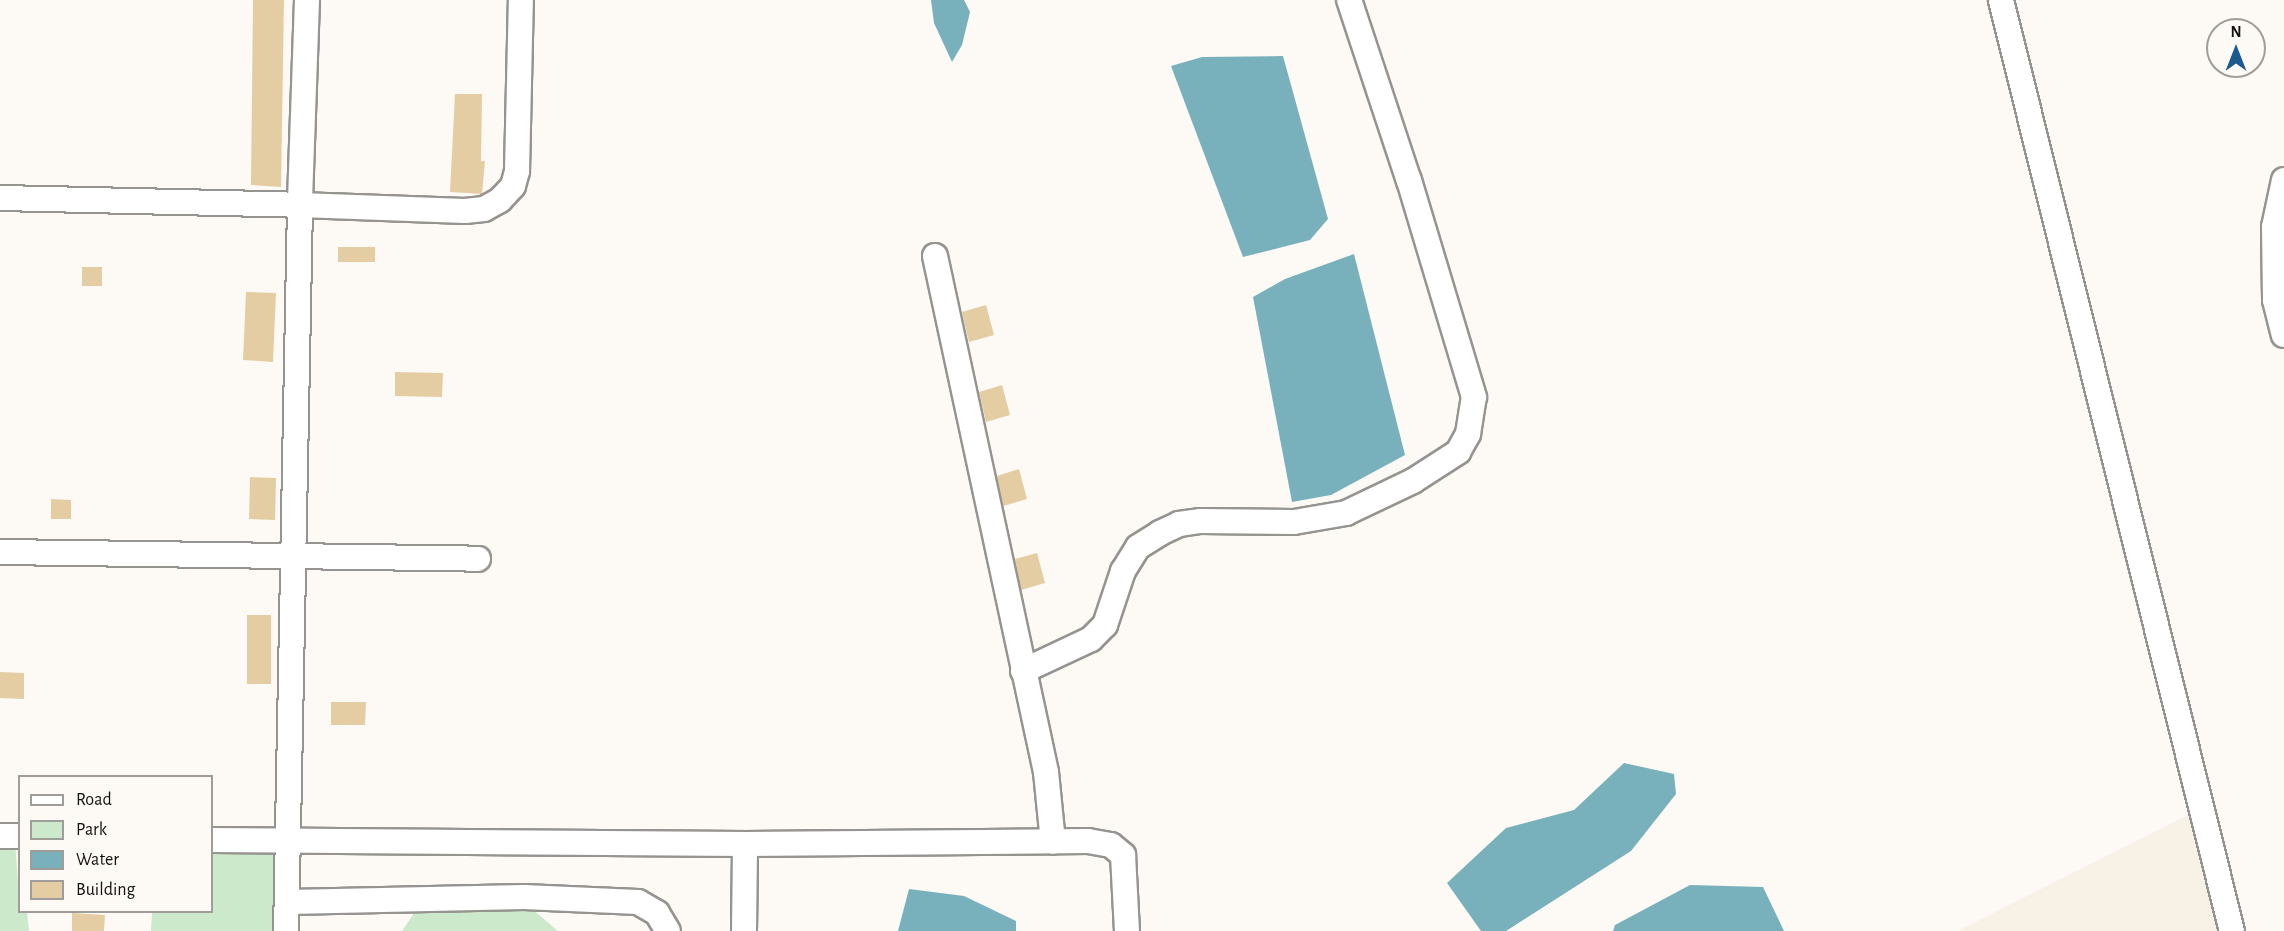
<!DOCTYPE html>
<style>
body{margin:0}
#map{position:relative;width:2284px;height:931px;overflow:hidden;background:#fdfaf6;font-family:"Alegreya Sans",sans-serif}
div>[style]{position:absolute}
[style*='--x']{left:calc(var(--x)*1px);top:calc(var(--y)*1px);width:calc(var(--w)*1px);rotate:calc(var(--a)*1deg)}
.built>*{inset:0;background:#f8f2e6}
.green>*{inset:0;background:#cde9cb}
.water>*{inset:0;background:#78b1bc}
.building>*{inset:0;background:#e5cda3}
.roads{filter:drop-shadow(2px 0 #969490) drop-shadow(-2px 0 #969490) drop-shadow(0 2px #969490) drop-shadow(0 -2px #969490)}
.minor>*{height:24px;margin:-12px;padding:0 12px;transform-origin:12px;border-radius:12px;background:#fff}
span{translate:-50% -50%;white-space:nowrap;text-align:center;line-height:1.15;-webkit-text-stroke:5px #fdfaf6;paint-order:stroke}
.legend{position:absolute;left:18px;top:775px;width:195px;height:138px;box-sizing:border-box;background:#fdfaf6;border:2px solid #9f9d9a;margin:0;padding:8px 10px;list-style:none;font-size:18px;color:#131210}
.legend li{display:flex;align-items:center;gap:12px;height:30px}
.legend b{width:30px;border:2px solid #9f9d9a}
.north{position:absolute;left:2206px;top:18px;width:60px;height:60px;box-sizing:border-box;background:#fdfaf6;border:2px solid #9f9d9a;border-radius:50%;rotate:0deg;font-size:16px;font-weight:700;line-height:24px;text-align:center;color:#131210}
.north::after{content:'';display:block;margin:auto;width:21px;height:27px;background:#1b5a90;clip-path:polygon(50% 0,100% 100%,50% 72%,0 100%)}
</style>
<div id="map">
<div class="built">
<i style="clip-path:polygon(2198px 810px,2228px 931px,1957px 931px)"></i>
</div>
<div class="green">
<i style="clip-path:polygon(0 840px,15px 840px,20px 912px,27px 912px,29px 931px,0 931px)"></i>
<i style="clip-path:polygon(212px 844px,284px 845px,282px 931px,151px 931px,152px 912px,212px 912px)"></i>
<i style="clip-path:polygon(524px 902px,558px 931px,402px 931px,420px 904px)"></i>
</div>
<div class="water">
<i style="clip-path:polygon(931px 0,964px 0,970px 12px,962px 45px,952px 62px,934px 23px)"></i>
<i style="clip-path:polygon(1283px 56px,1328px 219px,1310px 240px,1243px 257px,1171px 66px,1202px 57px)"></i>
<i style="clip-path:polygon(1354px 254px,1405px 455px,1331px 495px,1292px 502px,1253px 297px,1285px 279px)"></i>
<i style="clip-path:polygon(1624px 763px,1674px 774px,1676px 794px,1631px 851px,1506px 931px,1481px 931px,1447px 883px,1506px 828px,1574px 810px)"></i>
<i style="clip-path:polygon(1690px 885px,1763px 887px,1784px 931px,1613px 931px,1615px 925px)"></i>
<i style="clip-path:polygon(909px 889px,964px 896px,1016px 921px,1016px 931px,898px 931px)"></i>
</div>
<div class="building">
<i style="clip-path:polygon(253px 0,284px 0,281px 187px,251px 185px)"></i>
<i style="clip-path:polygon(455px 94px,482px 94px,481px 161px,485px 161px,482px 194px,450px 192px)"></i>
<i style="clip-path:polygon(338px 247px,375px 247px,375px 262px,338px 262px)"></i>
<i style="clip-path:polygon(82px 267px,102px 267px,102px 286px,82px 286px)"></i>
<i style="clip-path:polygon(246px 292px,276px 293px,273px 362px,243px 360px)"></i>
<i style="clip-path:polygon(986px 305px,994px 335px,969px 342px,962px 312px)"></i>
<i style="clip-path:polygon(395px 372px,443px 373px,442px 397px,395px 396px)"></i>
<i style="clip-path:polygon(1002px 385px,1010px 415px,986px 422px,979px 392px)"></i>
<i style="clip-path:polygon(1019px 469px,1027px 499px,1003px 506px,997px 476px)"></i>
<i style="clip-path:polygon(250px 477px,276px 478px,275px 520px,249px 519px)"></i>
<i style="clip-path:polygon(51px 499px,71px 500px,71px 519px,51px 519px)"></i>
<i style="clip-path:polygon(1037px 553px,1045px 583px,1021px 590px,1015px 559px)"></i>
<i style="clip-path:polygon(247px 615px,271px 615px,271px 684px,247px 684px)"></i>
<i style="clip-path:polygon(0 672px,24px 673px,24px 699px,0 698px)"></i>
<i style="clip-path:polygon(331px 702px,366px 702px,365px 725px,331px 725px)"></i>
<i style="clip-path:polygon(72px 913px,105px 915px,104px 931px,72px 931px)"></i>
</div>
<div class="roads">
<div class="minor">
<i style="--x:307;--y:0;--w:205;--a:92"></i>
<i style="--x:300;--y:205;--w:165;--a:2.1"></i>
<i style="--x:465;--y:211;--w:19;--a:-6"></i>
<i style="--x:484;--y:209;--w:18;--a:-29"></i>
<i style="--x:500;--y:200;--w:19;--a:-47"></i>
<i style="--x:513;--y:186;--w:16;--a:-75"></i>
<i style="--x:517;--y:171;--w:171;--a:-88.7"></i>
<i style="--x:2001;--y:0;--w:959;--a:76.07"></i>
<i style="--x:2284;--y:180;--w:48;--a:102"></i>
<i style="--x:2274;--y:227;--w:73;--a:89.2"></i>
<i style="--x:2275;--y:300;--w:36;--a:76"></i>
<i style="--x:0;--y:198;--w:300;--a:1.3"></i>
<i style="--x:300;--y:205;--w:726;--a:91.1"></i>
<i style="--x:935;--y:256;--w:528;--a:77.86"></i>
<i style="--x:1046;--y:772;--w:70;--a:84.3"></i>
<i style="--x:0;--y:552;--w:478;--a:0.8"></i>
<i style="--x:1023;--y:671;--w:75;--a:-25.2"></i>
<i style="--x:1091;--y:639;--w:20;--a:-45"></i>
<i style="--x:1105;--y:625;--w:57;--a:-71.6"></i>
<i style="--x:1123;--y:571;--w:28;--a:-58"></i>
<i style="--x:1138;--y:547;--w:26;--a:-32"></i>
<i style="--x:1160;--y:533;--w:21;--a:-25"></i>
<i style="--x:1179;--y:524;--w:22;--a:-8"></i>
<i style="--x:1201;--y:521;--w:93;--a:0.6"></i>
<i style="--x:1294;--y:522;--w:53;--a:-9.8"></i>
<i style="--x:1346;--y:513;--w:74;--a:-25.5"></i>
<i style="--x:1413;--y:481;--w:54;--a:-32.8"></i>
<i style="--x:1458;--y:452;--w:21;--a:-61"></i>
<i style="--x:1468;--y:434;--w:37;--a:-81"></i>
<i style="--x:1474;--y:397;--w:226;--a:-106.7"></i>
<i style="--x:1409;--y:181;--w:191;--a:-108.3"></i>
<i style="--x:0;--y:836;--w:20;--a:0"></i>
<i style="--x:212;--y:840;--w:533;--a:0.43"></i>
<i style="--x:745;--y:844;--w:343;--a:-0.5"></i>
<i style="--x:1088;--y:841;--w:23;--a:10"></i>
<i style="--x:1111;--y:845;--w:16;--a:40"></i>
<i style="--x:1123;--y:855;--w:76;--a:87"></i>
<i style="--x:288;--y:902;--w:236;--a:-1.2"></i>
<i style="--x:524;--y:897;--w:114;--a:2.5"></i>
<i style="--x:638;--y:902;--w:22;--a:30"></i>
<i style="--x:657;--y:913;--w:21;--a:59"></i>
<i style="--x:744;--y:931;--w:87;--a:-89.3"></i>
</div>
</div>
<ul class="legend">
<li><b style="height:8px;background:#fff"></b>Road</li>
<li><b style="height:16px;background:#cde9cb"></b>Park</li>
<li><b style="height:16px;background:#78b1bc"></b>Water</li>
<li><b style="height:16px;background:#e5cda3"></b>Building</li>
</ul>
<div class="north">N</div>
</div>
